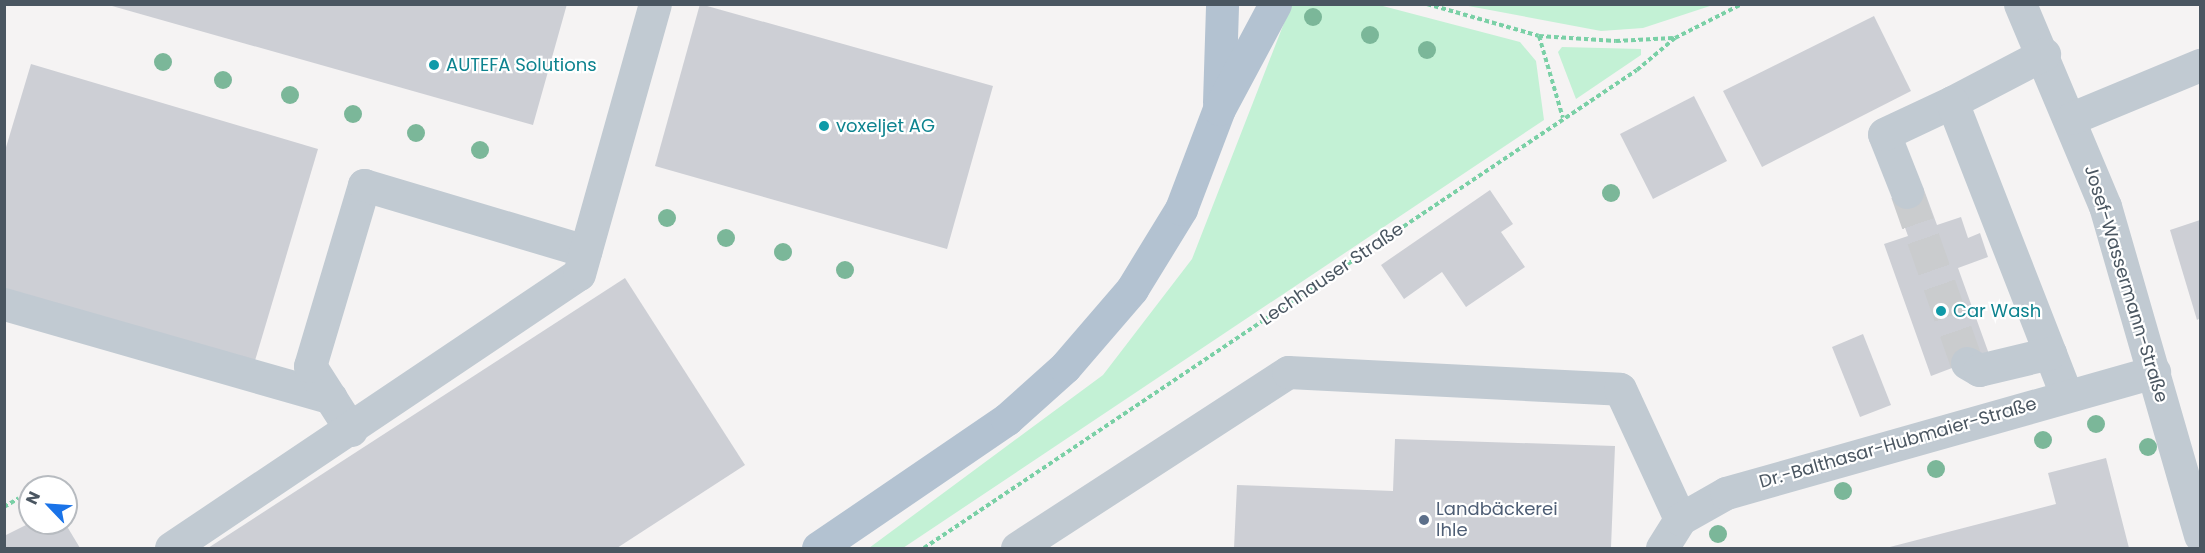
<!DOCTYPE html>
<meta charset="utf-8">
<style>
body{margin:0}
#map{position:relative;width:2205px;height:553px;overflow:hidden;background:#f5f3f3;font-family:Poppins,sans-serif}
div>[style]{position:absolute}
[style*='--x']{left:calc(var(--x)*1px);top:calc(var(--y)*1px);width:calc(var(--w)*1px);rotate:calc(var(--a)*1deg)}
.green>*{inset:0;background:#c3f1d5}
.building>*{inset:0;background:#cdcfd5}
.minor-tunnel>*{height:33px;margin-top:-16.5px;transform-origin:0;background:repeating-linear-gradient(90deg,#caccce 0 33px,transparent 0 49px)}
.path>*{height:4px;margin-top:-2px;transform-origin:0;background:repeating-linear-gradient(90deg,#7ad0a6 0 4.5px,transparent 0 7.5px)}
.minor>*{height:33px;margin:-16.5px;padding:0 16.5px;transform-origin:16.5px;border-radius:16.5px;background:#c1cad2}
.major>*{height:33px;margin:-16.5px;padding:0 16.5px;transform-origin:16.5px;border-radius:16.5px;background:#b3c2d1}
.trees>*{width:18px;height:18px;margin:-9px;border-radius:50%;background:#7bb799}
.dots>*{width:16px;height:16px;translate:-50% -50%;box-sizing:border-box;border:3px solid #fff;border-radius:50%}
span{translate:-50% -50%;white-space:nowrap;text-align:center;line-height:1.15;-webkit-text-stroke:4.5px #fff;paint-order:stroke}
.culture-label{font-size:18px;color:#0d838f}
.left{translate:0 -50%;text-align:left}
.street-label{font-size:18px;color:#4a5661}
.service-label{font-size:18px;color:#4e5e75}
.frame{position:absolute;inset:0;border:6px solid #4a5661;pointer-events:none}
.north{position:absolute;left:18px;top:475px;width:60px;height:60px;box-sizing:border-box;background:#fff;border:2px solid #b7bbc0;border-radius:50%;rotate:295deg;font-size:16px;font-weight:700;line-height:24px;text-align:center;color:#4a5661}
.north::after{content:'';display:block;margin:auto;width:21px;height:27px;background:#1a73e8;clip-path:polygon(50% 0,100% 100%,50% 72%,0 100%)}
</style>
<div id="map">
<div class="green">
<i style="clip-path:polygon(1291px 5px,1379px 5px,1520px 42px,1536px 61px,1544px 120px,903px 548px,869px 548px,1103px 375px,1192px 259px)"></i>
<i style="clip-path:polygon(1463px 5px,1713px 5px,1643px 28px,1601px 31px)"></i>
<i style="clip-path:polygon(1562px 47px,1641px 49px,1641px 55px,1576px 99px,1558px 52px)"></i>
</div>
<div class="building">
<i style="clip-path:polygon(105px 4px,567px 4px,533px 125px)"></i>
<i style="clip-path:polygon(700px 4px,993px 86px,947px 249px,655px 166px)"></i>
<i style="clip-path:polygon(1874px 16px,1911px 91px,1762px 167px,1723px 91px)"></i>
<i style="clip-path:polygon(31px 64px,318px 149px,254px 364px,4px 290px,4px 154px)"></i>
<i style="clip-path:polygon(1694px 96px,1727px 161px,1653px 199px,1620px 134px)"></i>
<i style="clip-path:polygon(1923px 187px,1937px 225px,1961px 217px,1968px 238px,1980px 233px,1988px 257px,1958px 268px,1989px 354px,1931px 376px,1884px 244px,1908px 236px,1894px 197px)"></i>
<i style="clip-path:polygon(1490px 190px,1513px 224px,1501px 232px,1525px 267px,1466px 307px,1442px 272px,1404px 299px,1381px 265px)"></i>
<i style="clip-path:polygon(2200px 220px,2200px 318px,2197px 320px,2170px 230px)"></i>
<i style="clip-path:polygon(625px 278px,745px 465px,617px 548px,208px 548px)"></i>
<i style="clip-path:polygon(1863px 334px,1891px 405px,1860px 417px,1832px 347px)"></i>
<i style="clip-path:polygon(1395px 439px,1615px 446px,1611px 548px,1234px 548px,1237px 485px,1393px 491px)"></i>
<i style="clip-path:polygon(2106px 458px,2129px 548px,1886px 548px,2056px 504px,2048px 473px)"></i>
<i style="clip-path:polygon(30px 523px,65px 523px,80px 548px,4px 548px,4px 536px)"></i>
</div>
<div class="minor-tunnel">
<i style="--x:1907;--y:192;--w:181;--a:70.7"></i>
</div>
<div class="path">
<i style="--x:1427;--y:4;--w:116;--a:15.9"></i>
<i style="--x:1539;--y:36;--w:77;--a:3.7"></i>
<i style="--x:1616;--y:41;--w:57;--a:-3"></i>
<i style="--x:1539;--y:36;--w:85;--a:73.7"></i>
<i style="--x:4;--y:507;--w:17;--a:-31"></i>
<i style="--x:924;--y:548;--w:858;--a:-33.84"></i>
<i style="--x:1637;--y:70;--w:50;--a:-40.1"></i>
<i style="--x:1675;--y:38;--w:75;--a:-26.9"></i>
</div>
<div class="minor">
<i style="--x:2020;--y:4;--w:219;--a:67.2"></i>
<i style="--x:2105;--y:206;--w:343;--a:73.9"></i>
<i style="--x:1952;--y:102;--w:104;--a:-27.6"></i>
<i style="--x:2072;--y:118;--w:139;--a:-22.5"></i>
<i style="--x:1907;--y:192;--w:62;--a:-111.6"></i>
<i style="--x:1884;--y:134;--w:75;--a:-25.2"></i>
<i style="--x:1952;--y:102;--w:314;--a:68.7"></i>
<i style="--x:4;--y:304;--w:340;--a:16"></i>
<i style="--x:1967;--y:363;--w:14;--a:30"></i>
<i style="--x:1979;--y:370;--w:73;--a:-13.5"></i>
<i style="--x:351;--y:430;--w:76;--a:-122.6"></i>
<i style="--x:310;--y:366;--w:189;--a:-73.4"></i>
<i style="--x:364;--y:185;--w:231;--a:16.6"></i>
<i style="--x:171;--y:548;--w:491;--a:-33.9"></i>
<i style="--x:579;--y:274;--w:280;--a:-74.3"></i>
<i style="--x:1017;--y:548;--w:323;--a:-33"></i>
<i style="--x:1288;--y:372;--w:332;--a:2.9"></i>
<i style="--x:1620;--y:389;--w:143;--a:65.2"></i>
<i style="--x:1662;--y:548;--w:34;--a:-58"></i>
<i style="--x:1680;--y:519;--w:53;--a:-29.5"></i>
<i style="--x:1726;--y:493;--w:445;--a:-15.8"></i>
</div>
<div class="major">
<i style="--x:1219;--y:102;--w:98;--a:-88.2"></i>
<i style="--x:818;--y:548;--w:229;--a:-34.3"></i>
<i style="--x:1007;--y:419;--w:78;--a:-41.9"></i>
<i style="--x:1065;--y:367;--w:103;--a:-49.3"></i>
<i style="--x:1132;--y:289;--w:94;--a:-58.5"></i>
<i style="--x:1181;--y:209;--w:107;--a:-69.2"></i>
<i style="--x:1219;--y:109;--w:119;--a:-61.9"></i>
</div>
<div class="trees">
<i style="left:1313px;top:17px"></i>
<i style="left:1370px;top:35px"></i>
<i style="left:1427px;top:50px"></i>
<i style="left:163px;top:62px"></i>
<i style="left:223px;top:80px"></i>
<i style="left:290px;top:95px"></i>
<i style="left:353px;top:114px"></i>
<i style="left:416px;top:133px"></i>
<i style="left:480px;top:150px"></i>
<i style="left:1611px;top:193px"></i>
<i style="left:667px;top:218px"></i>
<i style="left:726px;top:238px"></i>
<i style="left:783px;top:252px"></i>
<i style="left:845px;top:270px"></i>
<i style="left:2096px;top:424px"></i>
<i style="left:2043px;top:440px"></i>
<i style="left:2148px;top:447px"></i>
<i style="left:1936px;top:469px"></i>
<i style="left:1843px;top:491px"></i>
<i style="left:1718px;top:534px"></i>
</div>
<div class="dots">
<i style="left:434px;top:65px;background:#0f9aa8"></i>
<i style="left:824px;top:126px;background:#0f9aa8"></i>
<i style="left:1941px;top:311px;background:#0f9aa8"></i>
<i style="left:1424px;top:520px;background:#5c6f8a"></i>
</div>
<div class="culture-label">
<span class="left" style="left:446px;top:65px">AUTEFA Solutions</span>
<span class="left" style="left:836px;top:126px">voxeljet AG</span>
<span class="left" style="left:1953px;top:311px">Car Wash</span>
</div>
<div class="street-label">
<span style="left:1332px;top:274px;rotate:-34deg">Lechhauser Straße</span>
<span style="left:2126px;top:284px;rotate:73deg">Josef-Wassermann-Straße</span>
<span style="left:1898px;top:443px;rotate:-16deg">Dr.-Balthasar-Hubmaier-Straße</span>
</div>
<div class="service-label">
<span class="left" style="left:1436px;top:520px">Landbäckerei<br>Ihle</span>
</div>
<div class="frame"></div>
<div class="north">N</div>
</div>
